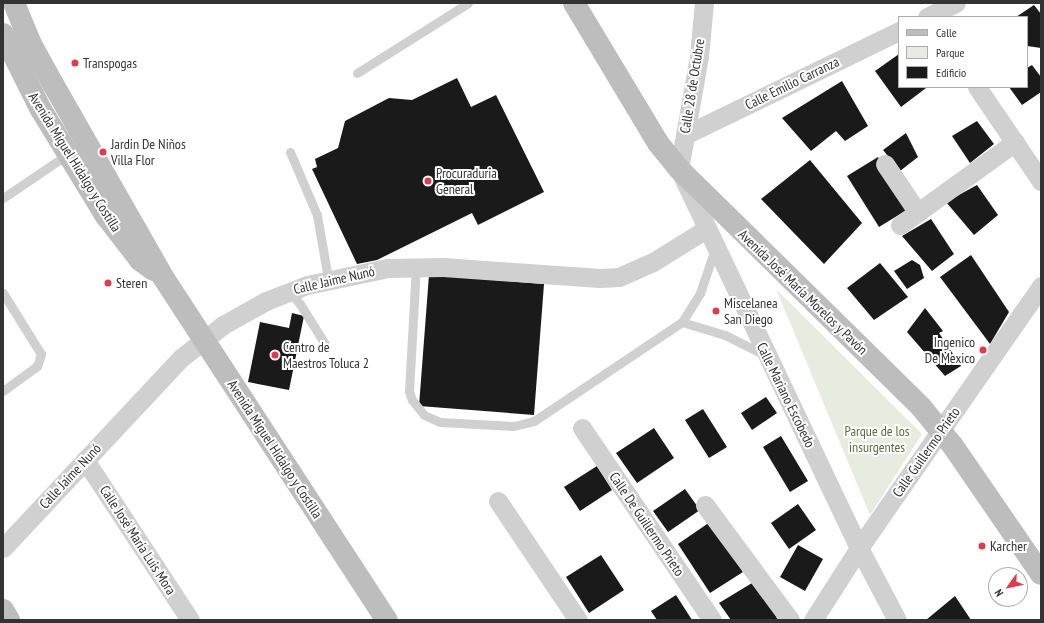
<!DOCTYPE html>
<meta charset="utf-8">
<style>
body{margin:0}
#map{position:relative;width:1044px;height:623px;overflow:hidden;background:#fff;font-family:"PT Sans Narrow",sans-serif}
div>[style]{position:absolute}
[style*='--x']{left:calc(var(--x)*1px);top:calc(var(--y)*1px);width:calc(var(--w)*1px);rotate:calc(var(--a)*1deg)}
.green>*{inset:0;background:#e6ecdf}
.building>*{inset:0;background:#1a1a1a}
.lane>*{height:9px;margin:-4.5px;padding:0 4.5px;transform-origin:4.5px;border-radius:4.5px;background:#d0d0d0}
.street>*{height:19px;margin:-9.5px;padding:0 9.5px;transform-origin:9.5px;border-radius:9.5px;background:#d0d0d0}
.secondary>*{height:22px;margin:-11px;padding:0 11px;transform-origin:11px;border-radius:11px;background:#bdbdbd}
.dots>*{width:11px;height:11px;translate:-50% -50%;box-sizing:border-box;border:2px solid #fff;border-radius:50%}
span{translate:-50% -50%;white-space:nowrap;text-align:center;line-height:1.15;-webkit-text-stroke:4px #fff;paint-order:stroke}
.poi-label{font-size:14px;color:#333}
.left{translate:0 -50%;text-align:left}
.right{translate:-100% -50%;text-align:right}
.street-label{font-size:14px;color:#333}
.park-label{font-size:14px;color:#56703f}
.frame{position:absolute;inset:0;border:4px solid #333;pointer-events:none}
.legend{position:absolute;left:898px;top:16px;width:130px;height:72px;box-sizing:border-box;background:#fff;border:1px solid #adadad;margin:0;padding:5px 7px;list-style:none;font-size:12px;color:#333}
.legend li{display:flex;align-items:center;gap:8px;height:20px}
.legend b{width:20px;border:1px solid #adadad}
.north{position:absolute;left:988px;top:567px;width:40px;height:40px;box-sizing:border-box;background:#fff;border:1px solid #adadad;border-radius:50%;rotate:237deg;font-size:11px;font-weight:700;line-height:16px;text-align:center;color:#333}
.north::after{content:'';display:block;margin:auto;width:14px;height:18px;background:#e63946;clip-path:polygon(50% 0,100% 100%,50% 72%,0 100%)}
</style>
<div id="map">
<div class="green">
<i style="clip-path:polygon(776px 289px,922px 434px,870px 515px)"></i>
</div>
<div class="building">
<i style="clip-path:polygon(1034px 5px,1041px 14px,1041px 48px,1027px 46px,1027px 17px,1016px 17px)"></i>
<i style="clip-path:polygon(899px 54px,899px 87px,926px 88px,901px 107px,875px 71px)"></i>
<i style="clip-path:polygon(1032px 65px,1041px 77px,1041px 92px,1022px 105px,1009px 87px,1027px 87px,1027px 68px)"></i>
<i style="clip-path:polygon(457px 78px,471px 107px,496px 95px,544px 192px,478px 225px,472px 213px,377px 260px,357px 264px,312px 169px,317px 167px,315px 159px,338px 148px,345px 121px,389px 98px,412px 100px)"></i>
<i style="clip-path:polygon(842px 81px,868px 126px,845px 141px,836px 131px,811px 151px,782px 118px)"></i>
<i style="clip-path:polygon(977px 121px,994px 144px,970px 163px,952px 136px)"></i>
<i style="clip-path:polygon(906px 133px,918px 157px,900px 171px,883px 150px)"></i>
<i style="clip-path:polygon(878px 157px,910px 208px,879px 227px,847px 176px)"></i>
<i style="clip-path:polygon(810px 160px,862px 223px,824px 264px,761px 199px)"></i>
<i style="clip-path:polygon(977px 185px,998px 215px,974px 235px,946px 202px)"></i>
<i style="clip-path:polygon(931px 219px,954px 254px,932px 271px,902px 236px)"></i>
<i style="clip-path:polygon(971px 255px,1009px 312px,990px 344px,940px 277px)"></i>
<i style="clip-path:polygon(912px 260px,920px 265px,924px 278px,907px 289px,894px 271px)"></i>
<i style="clip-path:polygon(880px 263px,908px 297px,874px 320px,847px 288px)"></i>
<i style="clip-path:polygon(429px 275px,544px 284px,534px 415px,419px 406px)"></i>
<i style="clip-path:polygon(925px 308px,943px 331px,939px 333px,961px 366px,945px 376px,907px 332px)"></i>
<i style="clip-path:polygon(292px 313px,304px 316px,289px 390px,248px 382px,260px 322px,289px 328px)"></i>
<i style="clip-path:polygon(766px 397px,777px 413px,752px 430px,741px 413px)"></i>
<i style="clip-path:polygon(703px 409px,727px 447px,709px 458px,685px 420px)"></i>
<i style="clip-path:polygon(654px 428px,674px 458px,637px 483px,616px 453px)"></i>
<i style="clip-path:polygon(781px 436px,808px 481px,790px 492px,763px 447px)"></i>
<i style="clip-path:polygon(597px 466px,612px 490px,580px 511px,564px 487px)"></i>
<i style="clip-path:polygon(685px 489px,700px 510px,668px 532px,653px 511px)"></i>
<i style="clip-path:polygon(798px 504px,816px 530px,789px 549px,771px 523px)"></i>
<i style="clip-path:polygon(710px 522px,743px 572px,710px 593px,678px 544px)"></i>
<i style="clip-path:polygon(798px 545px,823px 559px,805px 591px,780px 577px)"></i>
<i style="clip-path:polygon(601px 555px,624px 590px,589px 613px,566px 577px)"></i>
<i style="clip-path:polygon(757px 580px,778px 620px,731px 620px,719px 603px)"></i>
<i style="clip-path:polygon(676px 595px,692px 620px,657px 620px,651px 611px)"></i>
<i style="clip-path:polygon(955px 596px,971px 620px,926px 620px)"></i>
</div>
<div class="lane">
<i style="--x:357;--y:73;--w:131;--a:-32.2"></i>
<i style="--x:290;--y:152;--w:69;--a:66.8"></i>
<i style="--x:317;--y:215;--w:65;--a:80.2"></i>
<i style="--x:3;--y:198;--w:78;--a:-34.1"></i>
<i style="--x:416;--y:266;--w:125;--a:93.2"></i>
<i style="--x:409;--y:391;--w:9;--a:72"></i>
<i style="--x:412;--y:400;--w:19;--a:51"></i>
<i style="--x:424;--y:415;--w:17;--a:24"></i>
<i style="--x:440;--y:422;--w:74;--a:3.1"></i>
<i style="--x:514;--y:426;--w:21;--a:-14"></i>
<i style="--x:534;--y:421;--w:178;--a:-33.8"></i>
<i style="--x:682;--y:322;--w:34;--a:-58"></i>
<i style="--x:700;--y:293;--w:46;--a:-71.2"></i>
<i style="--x:289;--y:291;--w:17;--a:50"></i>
<i style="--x:300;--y:304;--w:47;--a:58"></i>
<i style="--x:3;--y:293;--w:72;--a:58.1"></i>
<i style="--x:41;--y:354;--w:13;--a:108"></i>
<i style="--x:37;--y:366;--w:42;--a:143.7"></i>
<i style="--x:682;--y:322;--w:45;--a:16.8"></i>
<i style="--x:725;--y:335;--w:45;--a:26.6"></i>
</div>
<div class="street">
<i style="--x:704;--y:3;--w:53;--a:95.4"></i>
<i style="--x:699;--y:56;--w:115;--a:100"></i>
<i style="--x:679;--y:169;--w:420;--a:64.6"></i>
<i style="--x:859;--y:548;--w:81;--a:62.2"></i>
<i style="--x:927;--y:17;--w:32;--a:-26"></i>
<i style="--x:977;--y:87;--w:114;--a:55.8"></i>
<i style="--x:685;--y:135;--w:238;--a:-25.9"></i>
<i style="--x:885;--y:164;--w:59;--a:56"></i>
<i style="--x:900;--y:225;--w:142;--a:-35.8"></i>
<i style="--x:582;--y:428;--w:232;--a:55.9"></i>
<i style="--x:85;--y:460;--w:191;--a:56.7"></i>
<i style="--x:498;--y:501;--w:143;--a:56.1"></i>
<i style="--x:705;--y:505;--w:143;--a:53.5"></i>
<i style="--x:3;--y:548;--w:260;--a:-46.9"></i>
<i style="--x:181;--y:358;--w:53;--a:-38.2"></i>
<i style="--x:223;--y:325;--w:49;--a:-29.2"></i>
<i style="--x:266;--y:301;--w:44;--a:-21.3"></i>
<i style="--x:307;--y:285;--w:83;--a:-11.9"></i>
<i style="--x:388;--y:268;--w:55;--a:-1"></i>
<i style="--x:443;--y:267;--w:157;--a:4"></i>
<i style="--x:600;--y:278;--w:19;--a:-3"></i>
<i style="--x:619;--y:277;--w:37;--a:-24"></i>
<i style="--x:653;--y:262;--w:62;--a:-31.9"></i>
<i style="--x:813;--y:620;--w:85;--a:-57.4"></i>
<i style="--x:859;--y:548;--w:319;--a:-55.2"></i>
</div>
<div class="secondary">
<i style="--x:14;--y:3;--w:44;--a:67.5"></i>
<i style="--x:31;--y:44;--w:46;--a:61.2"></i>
<i style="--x:53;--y:84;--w:222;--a:60.3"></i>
<i style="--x:163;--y:277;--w:410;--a:56.9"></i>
<i style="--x:574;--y:3;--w:163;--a:59"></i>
<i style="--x:658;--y:143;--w:33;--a:51"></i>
<i style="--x:679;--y:169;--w:339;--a:44.5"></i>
<i style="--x:921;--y:407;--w:50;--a:50.6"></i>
<i style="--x:953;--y:446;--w:155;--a:55.5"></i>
<i style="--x:3;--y:34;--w:83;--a:63.4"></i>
<i style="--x:40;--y:108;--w:127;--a:58.6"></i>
<i style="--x:106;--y:216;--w:56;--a:52.3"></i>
<i style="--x:140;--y:260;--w:17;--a:36"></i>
<i style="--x:3;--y:610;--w:12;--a:59"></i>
</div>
<div class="dots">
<i style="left:75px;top:63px;background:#e63946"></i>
<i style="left:103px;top:152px;background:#e63946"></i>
<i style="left:428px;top:181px;background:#e63946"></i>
<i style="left:108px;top:283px;background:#e63946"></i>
<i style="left:716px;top:311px;background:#e63946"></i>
<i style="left:983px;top:350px;background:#e63946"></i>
<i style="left:275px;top:355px;background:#e63946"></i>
<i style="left:982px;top:546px;background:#e63946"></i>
</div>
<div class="poi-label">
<span class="left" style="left:83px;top:63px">Transpogas</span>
<span class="left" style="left:111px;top:152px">Jardin De Niños<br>Villa Flor</span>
<span class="left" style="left:436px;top:181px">Procuraduria<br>General</span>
<span class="left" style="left:116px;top:283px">Steren</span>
<span class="left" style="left:724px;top:311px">Miscelanea<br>San Diego</span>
<span class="right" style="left:975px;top:350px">Ingenico<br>De Mexico</span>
<span class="left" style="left:283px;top:355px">Centro de<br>Maestros Toluca 2</span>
<span class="left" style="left:990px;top:546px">Karcher</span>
</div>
<div class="street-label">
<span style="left:792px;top:83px;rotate:-26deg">Calle Emilio Carranza</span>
<span style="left:692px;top:86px;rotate:-81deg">Calle 28 de Octubre</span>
<span style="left:75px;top:162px;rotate:58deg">Avenida Miguel Hidalgo y Costilla</span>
<span style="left:334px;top:280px;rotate:-13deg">Calle Jaime Nunó</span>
<span style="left:803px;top:292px;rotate:44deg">Avenida José María Morelos y Pavón</span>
<span style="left:786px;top:395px;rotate:64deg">Calle Mariano Escobedo</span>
<span style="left:275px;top:449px;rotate:57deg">Avenida Miguel Hidalgo y Costilla</span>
<span style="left:926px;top:452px;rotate:-55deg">Calle Guillermo Prieto</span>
<span style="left:70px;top:476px;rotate:-47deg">Calle Jaime Nunó</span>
<span style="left:647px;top:524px;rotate:56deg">Calle De Guillermo Prieto</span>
<span style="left:138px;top:540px;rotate:57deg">Calle José María Luis Mora</span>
</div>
<div class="park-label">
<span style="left:877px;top:439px">Parque de los<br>insurgentes</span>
</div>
<div class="frame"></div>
<ul class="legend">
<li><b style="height:5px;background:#bdbdbd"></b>Calle</li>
<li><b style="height:11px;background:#e6ecdf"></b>Parque</li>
<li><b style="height:11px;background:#1a1a1a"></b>Edificio</li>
</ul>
<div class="north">N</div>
</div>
